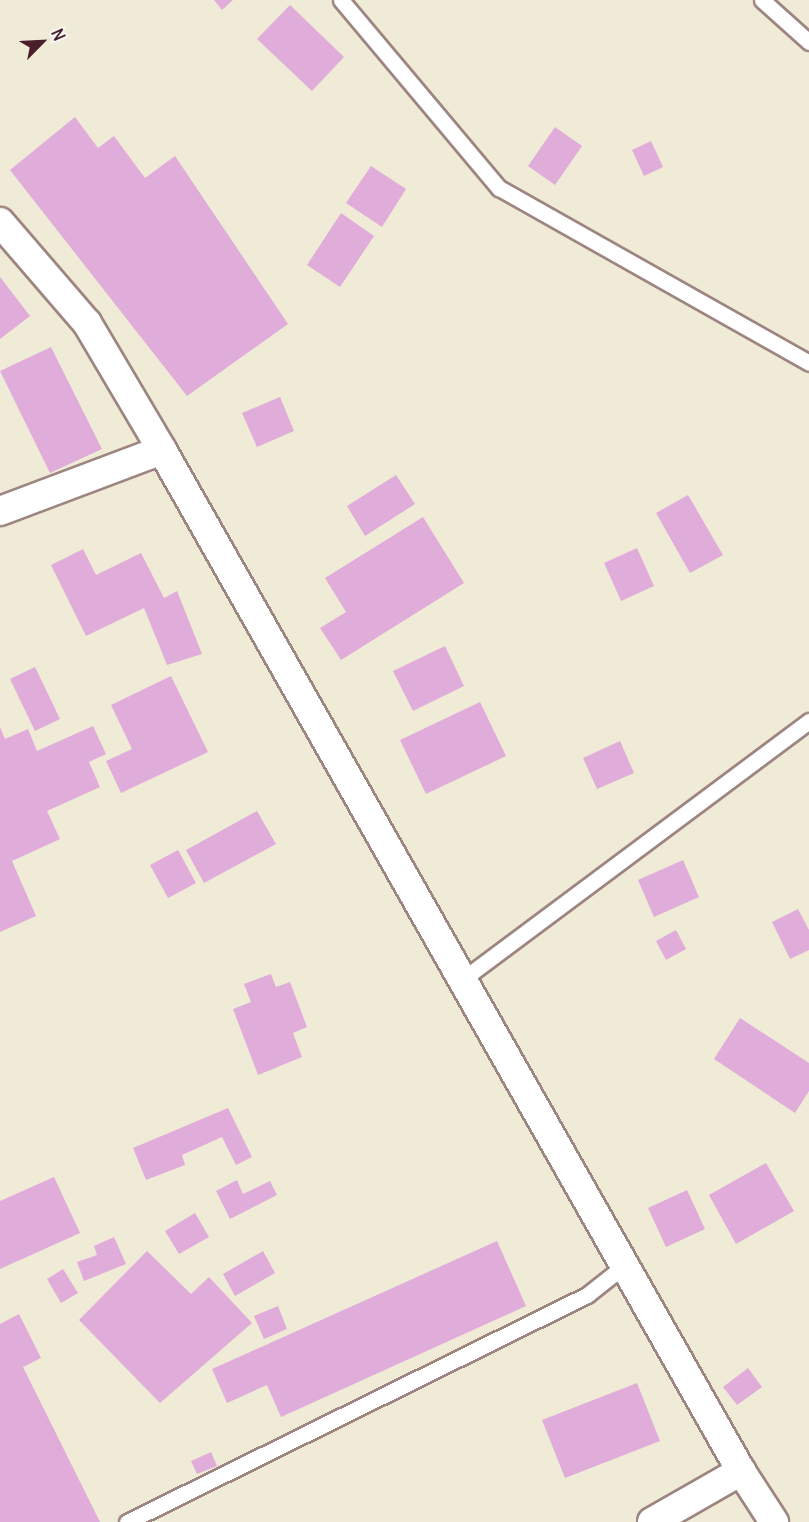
<!DOCTYPE html>
<style>
body{margin:0}
#map{position:relative;width:809px;height:1522px;overflow:hidden;background:#f0ebd7;font-family:Delius,sans-serif}
div>[style]{position:absolute}
[style*='--x']{left:calc(var(--x)*1px);top:calc(var(--y)*1px);width:calc(var(--w)*1px);rotate:calc(var(--a)*1deg)}
.building>*{inset:0;background:#e0acd9}
.roads{filter:drop-shadow(2px 0 #9d8581) drop-shadow(-2px 0 #9d8581) drop-shadow(0 2px #9d8581) drop-shadow(0 -2px #9d8581)}
.service>*{height:15px;margin:-7.5px;padding:0 7.5px;transform-origin:7.5px;border-radius:7.5px;background:#fff}
.minor>*{height:28px;margin:-14px;padding:0 14px;transform-origin:14px;border-radius:14px;background:#fff}
span{translate:-50% -50%;white-space:nowrap;text-align:center;line-height:1.15;-webkit-text-stroke:5px #f6f6f2;paint-order:stroke}
.north{position:absolute;left:12px;top:12px;width:60px;height:60px;-webkit-text-stroke:4px #f6f6f2;paint-order:stroke;rotate:66deg;font-size:16px;font-weight:700;line-height:24px;text-align:center;color:#4a1f2b}
.north::after{content:'';display:block;margin:auto;width:21px;height:27px;background:#4a1f2b;clip-path:polygon(50% 0,100% 100%,50% 72%,0 100%)}
</style>
<div id="map">
<div class="building">
<i style="clip-path:polygon(214px 0,233px 0,222px 10px)"></i>
<i style="clip-path:polygon(290px 5px,344px 57px,312px 91px,257px 39px)"></i>
<i style="clip-path:polygon(75px 117px,98px 148px,114px 136px,145px 178px,175px 156px,288px 324px,187px 396px,10px 170px)"></i>
<i style="clip-path:polygon(555px 127px,582px 146px,555px 185px,528px 166px)"></i>
<i style="clip-path:polygon(651px 141px,663px 167px,644px 176px,632px 150px)"></i>
<i style="clip-path:polygon(371px 166px,406px 189px,382px 227px,346px 203px)"></i>
<i style="clip-path:polygon(341px 213px,374px 236px,340px 287px,307px 265px)"></i>
<i style="clip-path:polygon(0 277px,30px 316px,0 339px)"></i>
<i style="clip-path:polygon(51px 347px,102px 449px,50px 473px,0 371px)"></i>
<i style="clip-path:polygon(280px 397px,294px 431px,257px 447px,242px 413px)"></i>
<i style="clip-path:polygon(396px 475px,415px 504px,365px 536px,347px 506px)"></i>
<i style="clip-path:polygon(688px 495px,723px 555px,690px 573px,656px 513px)"></i>
<i style="clip-path:polygon(423px 517px,464px 583px,341px 660px,320px 628px,346px 612px,325px 578px)"></i>
<i style="clip-path:polygon(637px 548px,654px 586px,621px 601px,604px 563px)"></i>
<i style="clip-path:polygon(83px 549px,96px 575px,141px 553px,164px 598px,177px 591px,202px 654px,167px 665px,144px 608px,86px 636px,51px 565px)"></i>
<i style="clip-path:polygon(445px 646px,464px 686px,413px 711px,393px 671px)"></i>
<i style="clip-path:polygon(35px 667px,60px 719px,35px 731px,10px 679px)"></i>
<i style="clip-path:polygon(171px 676px,208px 752px,121px 793px,106px 761px,132px 749px,111px 705px)"></i>
<i style="clip-path:polygon(480px 702px,506px 756px,426px 794px,400px 740px)"></i>
<i style="clip-path:polygon(93px 726px,106px 754px,89px 762px,100px 787px,47px 811px,60px 839px,12px 861px,36px 916px,0 932px,0 727px,5px 739px,28px 729px,37px 751px)"></i>
<i style="clip-path:polygon(620px 741px,634px 773px,597px 789px,583px 758px)"></i>
<i style="clip-path:polygon(257px 811px,276px 844px,204px 883px,186px 850px)"></i>
<i style="clip-path:polygon(178px 850px,196px 883px,168px 898px,150px 865px)"></i>
<i style="clip-path:polygon(683px 860px,699px 897px,654px 917px,638px 880px)"></i>
<i style="clip-path:polygon(798px 909px,809px 930px,809px 950px,790px 959px,772px 922px)"></i>
<i style="clip-path:polygon(676px 930px,686px 949px,666px 960px,656px 941px)"></i>
<i style="clip-path:polygon(271px 974px,276px 987px,290px 982px,307px 1027px,293px 1033px,302px 1057px,258px 1075px,233px 1009px,251px 1002px,244px 984px)"></i>
<i style="clip-path:polygon(740px 1018px,809px 1063px,809px 1091px,795px 1113px,714px 1059px)"></i>
<i style="clip-path:polygon(228px 1108px,252px 1157px,236px 1165px,222px 1137px,182px 1155px,185px 1165px,146px 1180px,133px 1148px)"></i>
<i style="clip-path:polygon(766px 1163px,794px 1211px,736px 1244px,709px 1195px)"></i>
<i style="clip-path:polygon(54px 1177px,80px 1233px,0 1269px,0 1201px)"></i>
<i style="clip-path:polygon(237px 1180px,243px 1194px,270px 1181px,277px 1195px,230px 1219px,216px 1191px)"></i>
<i style="clip-path:polygon(687px 1190px,705px 1229px,666px 1247px,648px 1208px)"></i>
<i style="clip-path:polygon(195px 1213px,209px 1237px,179px 1254px,165px 1231px)"></i>
<i style="clip-path:polygon(114px 1237px,126px 1264px,84px 1281px,77px 1262px,97px 1255px,94px 1246px)"></i>
<i style="clip-path:polygon(497px 1241px,526px 1306px,281px 1417px,267px 1385px,227px 1403px,212px 1369px)"></i>
<i style="clip-path:polygon(147px 1251px,191px 1294px,209px 1277px,252px 1323px,160px 1403px,79px 1320px)"></i>
<i style="clip-path:polygon(263px 1251px,275px 1273px,235px 1296px,223px 1274px)"></i>
<i style="clip-path:polygon(63px 1269px,78px 1293px,61px 1303px,47px 1279px)"></i>
<i style="clip-path:polygon(278px 1306px,287px 1329px,264px 1339px,254px 1316px)"></i>
<i style="clip-path:polygon(19px 1314px,41px 1358px,23px 1367px,100px 1522px,0 1522px,0 1324px)"></i>
<i style="clip-path:polygon(748px 1368px,762px 1387px,737px 1405px,723px 1387px)"></i>
<i style="clip-path:polygon(637px 1383px,660px 1441px,565px 1478px,542px 1420px)"></i>
<i style="clip-path:polygon(211px 1452px,217px 1466px,197px 1474px,191px 1461px)"></i>
</div>
<div class="roads">
<div class="service">
<i style="--x:341;--y:0;--w:246;--a:50"></i>
<i style="--x:499;--y:188;--w:356;--a:29.4"></i>
<i style="--x:762;--y:0;--w:63;--a:41.8"></i>
<i style="--x:463;--y:979;--w:432;--a:-36.7"></i>
<i style="--x:127;--y:1522;--w:513;--a:-26.27"></i>
<i style="--x:587;--y:1295;--w:48;--a:-38.3"></i>
</div>
<div class="minor">
<i style="--x:0;--y:222;--w:133;--a:49.3"></i>
<i style="--x:87;--y:323;--w:147;--a:59.4"></i>
<i style="--x:162;--y:450;--w:1174;--a:60.44"></i>
<i style="--x:741;--y:1471;--w:61;--a:57.1"></i>
<i style="--x:0;--y:511;--w:173;--a:-20.6"></i>
<i style="--x:652;--y:1522;--w:103;--a:-29.8"></i>
</div>
</div>
<div class="north">N</div>
</div>
